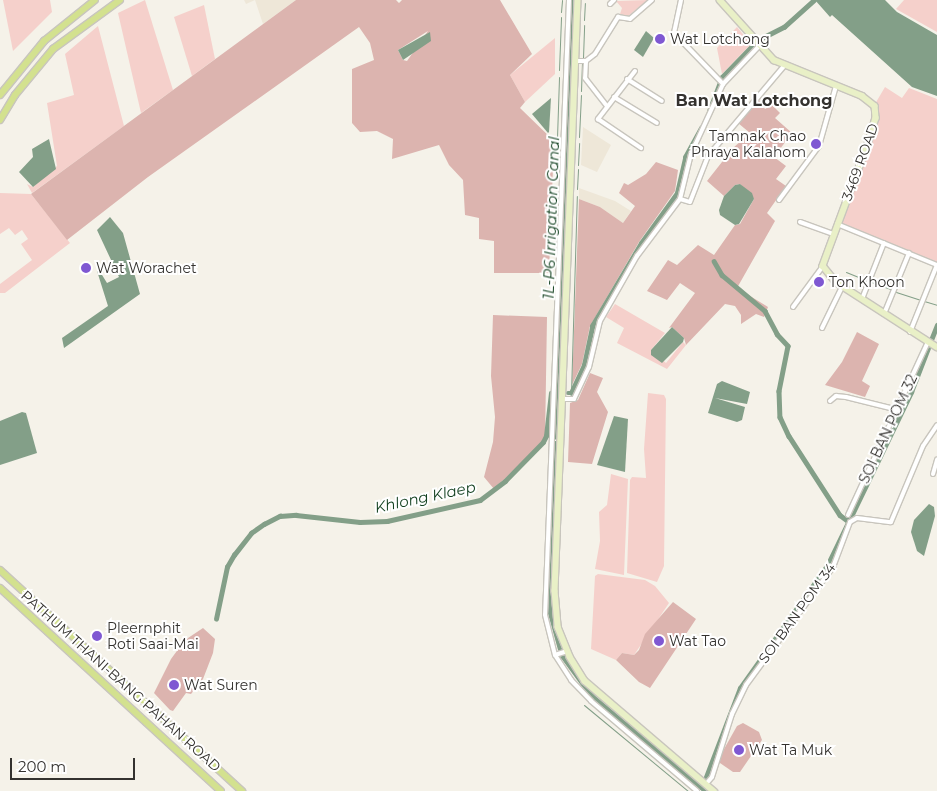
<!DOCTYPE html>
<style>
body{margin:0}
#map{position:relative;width:937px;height:791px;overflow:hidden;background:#f5f2e9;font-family:Montserrat,sans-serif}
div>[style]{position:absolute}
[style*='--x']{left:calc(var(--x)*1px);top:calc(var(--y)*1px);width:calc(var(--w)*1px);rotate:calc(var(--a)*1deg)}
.built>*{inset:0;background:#eee7d8}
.green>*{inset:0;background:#f5d0cb}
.forest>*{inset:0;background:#dcb4af}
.water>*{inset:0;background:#839f88}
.stream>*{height:1px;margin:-0.5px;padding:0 0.5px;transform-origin:0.5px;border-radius:0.5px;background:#839f88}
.canal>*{height:4.5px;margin:-2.25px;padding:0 2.25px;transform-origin:2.25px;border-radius:2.25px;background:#839f88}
.roads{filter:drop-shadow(1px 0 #c8c5bd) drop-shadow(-1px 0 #c8c5bd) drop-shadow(0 1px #c8c5bd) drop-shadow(0 -1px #c8c5bd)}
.street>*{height:4px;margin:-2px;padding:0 2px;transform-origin:2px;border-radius:2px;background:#fff}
.secondary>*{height:5.5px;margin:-2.75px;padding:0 2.75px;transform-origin:2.75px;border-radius:2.75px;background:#e9f0c7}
.primary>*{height:6px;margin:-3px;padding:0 3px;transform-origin:3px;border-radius:3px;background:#d3e18f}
.dots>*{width:14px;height:14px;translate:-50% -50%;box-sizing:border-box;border:2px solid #fff;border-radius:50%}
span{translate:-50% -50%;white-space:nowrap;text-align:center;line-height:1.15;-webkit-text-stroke:4px #fff;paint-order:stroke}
.poi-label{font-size:14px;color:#34322f}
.left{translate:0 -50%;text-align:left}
.right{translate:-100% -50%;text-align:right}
.street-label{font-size:14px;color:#34322f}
.water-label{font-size:15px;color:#113f1e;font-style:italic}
.quarter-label{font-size:16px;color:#34322f;font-weight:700}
.scale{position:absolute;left:10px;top:758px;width:125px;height:22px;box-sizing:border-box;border:2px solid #34322f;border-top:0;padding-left:6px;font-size:15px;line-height:18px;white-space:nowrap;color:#34322f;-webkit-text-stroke:4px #fff;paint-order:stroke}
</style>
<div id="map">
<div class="built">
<i style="clip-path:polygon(244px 0,296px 0,263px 24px,255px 0,246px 4px)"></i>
<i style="clip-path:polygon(583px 127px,611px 145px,597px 172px,581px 165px)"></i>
<i style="clip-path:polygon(579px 188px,615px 201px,631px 211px,623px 223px,600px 207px,579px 199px)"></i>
</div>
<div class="green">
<i style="clip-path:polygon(3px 0,50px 0,52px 12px,13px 51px)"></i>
<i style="clip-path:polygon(145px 0,173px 90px,141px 113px,118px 13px)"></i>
<i style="clip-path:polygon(648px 0,628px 16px,620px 14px,622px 8px,616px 1px)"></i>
<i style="clip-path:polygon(904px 0,937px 0,937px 32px,896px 9px)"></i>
<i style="clip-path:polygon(204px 5px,215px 59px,192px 76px,174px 17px)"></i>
<i style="clip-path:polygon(98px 26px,124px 126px,32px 193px,27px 184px,33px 187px,57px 166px,47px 103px,74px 95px,65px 54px)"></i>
<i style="clip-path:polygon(737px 27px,751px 44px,722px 74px,717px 48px)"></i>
<i style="clip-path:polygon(555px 38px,555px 74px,525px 102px,510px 75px)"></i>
<i style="clip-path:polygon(885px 87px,902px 98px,909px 88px,937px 99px,937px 263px,839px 223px,877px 121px,875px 104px)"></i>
<i style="clip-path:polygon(0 193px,31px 194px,70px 243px,5px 293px,0 293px,0 284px,32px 260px,21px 244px,28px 239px,22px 230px,15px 235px,9px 228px,0 234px)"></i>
<i style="clip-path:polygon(615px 304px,665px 333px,651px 350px,666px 363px,683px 342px,686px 345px,667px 369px,617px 343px,624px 328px,606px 317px)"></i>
<i style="clip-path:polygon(648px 393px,664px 395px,666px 399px,664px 566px,657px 582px,627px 573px,630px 480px,632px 477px,646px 478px,644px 449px)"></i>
<i style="clip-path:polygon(611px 474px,628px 479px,624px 575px,595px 569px,600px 541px,599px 512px,607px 505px)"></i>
<i style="clip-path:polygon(598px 574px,645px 580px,655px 586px,669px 603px,634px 655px,622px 653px,616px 660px,591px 649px,595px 576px)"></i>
</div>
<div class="forest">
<i style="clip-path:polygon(evenodd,296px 0,396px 0,399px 3px,402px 0,500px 0,532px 54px,510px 75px,525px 102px,520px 108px,554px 141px,549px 273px,494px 273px,494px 241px,479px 239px,479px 218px,465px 215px,463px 180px,449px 165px,439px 145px,392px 159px,393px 139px,377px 131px,360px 132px,352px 123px,352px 69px,374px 60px,370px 43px,359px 27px,148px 177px,67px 240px,31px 194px,296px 0,428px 31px,407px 61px,403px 60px,398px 50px,428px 31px)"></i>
<i style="clip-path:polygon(759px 100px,765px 109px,772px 105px,780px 113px,775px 118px,792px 133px,774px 157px,786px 166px,776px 179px,786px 186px,767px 213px,775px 221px,737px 288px,768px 307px,764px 317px,756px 314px,741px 324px,741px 315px,735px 306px,725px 304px,686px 345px,684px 338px,672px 327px,669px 328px,695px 293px,680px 283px,667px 300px,647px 291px,668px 260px,677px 265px,698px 245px,714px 255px,735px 225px,740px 224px,754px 199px,740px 184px,735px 185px,724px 196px,707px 181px,733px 148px,750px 133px,738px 123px)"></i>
<i style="clip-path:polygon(656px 162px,678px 170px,675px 191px,639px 242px,590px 326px,582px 364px,572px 385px,579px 199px,600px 207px,623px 223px,635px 206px,619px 193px,624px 183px,628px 185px,646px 174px)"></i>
<i style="clip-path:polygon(493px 315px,547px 317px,545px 440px,494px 489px,484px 477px,493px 442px,495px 417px,491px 376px)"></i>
<i style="clip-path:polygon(857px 332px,879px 344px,862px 381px,870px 386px,865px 397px,825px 385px,842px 362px)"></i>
<i style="clip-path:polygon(590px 373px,603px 378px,597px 392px,608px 412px,592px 464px,568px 462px,570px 403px,578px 400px)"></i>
<i style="clip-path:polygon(673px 602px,696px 619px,650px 688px,639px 682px,616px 660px,622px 653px,634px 655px,639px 650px,645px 634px)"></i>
<i style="clip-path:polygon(203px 628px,215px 639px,213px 653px,203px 679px,191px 694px,186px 693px,173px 711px,170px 710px,154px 693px,171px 659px,185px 640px)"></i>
<i style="clip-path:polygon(743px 723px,759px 732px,762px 740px,740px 772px,733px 772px,720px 763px,719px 758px,737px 726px)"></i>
</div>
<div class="water">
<i style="clip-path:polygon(815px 0,885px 0,897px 12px,937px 35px,937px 96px,912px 87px,832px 15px,830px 17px)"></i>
<i style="clip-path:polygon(646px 31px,654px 38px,643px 57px,634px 50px)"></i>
<i style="clip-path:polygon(430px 32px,431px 41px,403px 60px,398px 50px)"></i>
<i style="clip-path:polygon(551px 98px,549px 132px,548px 133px,532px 114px)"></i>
<i style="clip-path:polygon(49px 139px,56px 169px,33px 187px,19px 172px,33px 157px,32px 149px)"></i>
<i style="clip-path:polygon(740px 184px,752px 193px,754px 199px,739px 224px,735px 225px,720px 215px,719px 210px,724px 196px,735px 185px)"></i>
<i style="clip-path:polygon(110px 217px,123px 233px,140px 294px,64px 348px,62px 338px,108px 306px,97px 271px,99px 270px,107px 283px,119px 277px,97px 230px)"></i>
<i style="clip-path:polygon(672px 327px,684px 338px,683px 342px,662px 363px,651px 355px,651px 350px)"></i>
<i style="clip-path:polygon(722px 381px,750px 392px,747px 404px,715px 398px,745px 407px,742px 420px,737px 422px,708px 413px,717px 384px)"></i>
<i style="clip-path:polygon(22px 412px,26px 413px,37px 453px,0 465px,0 421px)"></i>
<i style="clip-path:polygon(614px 416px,628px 419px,625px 472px,597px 465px)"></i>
<i style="clip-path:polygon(929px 504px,934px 507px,935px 516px,924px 556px,917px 551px,911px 532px,914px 520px)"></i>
</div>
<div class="stream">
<i style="--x:561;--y:12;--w:12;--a:-85"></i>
<i style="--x:584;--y:20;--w:17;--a:-87"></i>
<i style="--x:583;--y:58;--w:33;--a:-88"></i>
<i style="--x:559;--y:70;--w:53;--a:-87.8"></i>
<i style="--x:581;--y:91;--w:28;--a:-88"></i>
<i style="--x:579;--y:137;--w:42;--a:-87.3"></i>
<i style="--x:557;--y:138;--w:61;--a:-88.1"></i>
<i style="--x:578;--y:165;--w:22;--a:-87"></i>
<i style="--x:577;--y:189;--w:20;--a:-87"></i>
<i style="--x:846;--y:272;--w:24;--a:22"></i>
<i style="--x:871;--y:282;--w:23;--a:20"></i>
<i style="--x:896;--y:292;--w:26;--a:18"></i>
<i style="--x:924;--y:301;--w:14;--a:17"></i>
<i style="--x:571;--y:393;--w:197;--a:-88.3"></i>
<i style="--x:584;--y:705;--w:135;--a:39.6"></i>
</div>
<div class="canal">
<i style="--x:760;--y:39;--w:27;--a:-27"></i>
<i style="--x:784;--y:27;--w:40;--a:-42"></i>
<i style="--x:709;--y:111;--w:36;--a:-69"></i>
<i style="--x:722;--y:77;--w:45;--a:-45.9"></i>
<i style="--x:714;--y:261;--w:16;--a:60"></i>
<i style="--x:722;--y:275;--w:56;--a:39.9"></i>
<i style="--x:765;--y:311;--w:26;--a:62"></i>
<i style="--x:777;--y:334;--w:16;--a:47"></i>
<i style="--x:788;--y:346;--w:46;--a:101.3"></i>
<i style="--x:779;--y:391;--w:26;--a:88"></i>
<i style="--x:780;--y:417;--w:21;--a:65"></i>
<i style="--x:789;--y:436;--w:94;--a:57.2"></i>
<i style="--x:840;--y:515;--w:10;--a:37"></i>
<i style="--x:931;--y:340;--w:16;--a:-68"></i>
<i style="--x:568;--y:393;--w:3;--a:0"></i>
<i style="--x:571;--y:393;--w:31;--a:-65"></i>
<i style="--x:584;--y:365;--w:40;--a:-78"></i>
<i style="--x:592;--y:326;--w:96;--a:-59.4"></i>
<i style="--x:641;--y:243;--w:62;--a:-54.2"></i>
<i style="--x:677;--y:193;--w:37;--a:-77"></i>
<i style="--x:685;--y:157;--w:33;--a:-61"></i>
<i style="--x:555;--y:437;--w:437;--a:-87.8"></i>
<i style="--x:555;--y:443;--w:168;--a:91.7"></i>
<i style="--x:550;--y:611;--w:46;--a:74.7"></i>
<i style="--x:562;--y:655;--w:51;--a:53.8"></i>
<i style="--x:592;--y:696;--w:148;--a:39.8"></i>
<i style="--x:216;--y:619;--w:53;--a:-78.1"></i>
<i style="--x:227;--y:567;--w:14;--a:-60"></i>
<i style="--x:234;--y:555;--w:28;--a:-52"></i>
<i style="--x:251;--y:533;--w:16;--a:-35"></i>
<i style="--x:264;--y:524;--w:18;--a:-27"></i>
<i style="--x:280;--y:516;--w:16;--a:-4"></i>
<i style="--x:296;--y:515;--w:64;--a:6.2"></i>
<i style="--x:360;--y:522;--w:27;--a:-2"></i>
<i style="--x:387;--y:521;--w:95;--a:-12.7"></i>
<i style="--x:480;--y:500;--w:31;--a:-37"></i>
<i style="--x:505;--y:481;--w:54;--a:-45.7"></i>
<i style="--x:543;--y:442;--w:7;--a:-63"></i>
<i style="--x:546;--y:436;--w:43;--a:-83.4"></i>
<i style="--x:706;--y:777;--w:95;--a:-69.1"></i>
<i style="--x:740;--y:688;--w:152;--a:-54.6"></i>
<i style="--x:828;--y:564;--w:191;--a:-64.2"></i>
<i style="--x:911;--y:392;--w:47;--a:-68.9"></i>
</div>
<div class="roads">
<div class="street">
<i style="--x:569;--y:0;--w:615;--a:92.23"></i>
<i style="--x:545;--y:615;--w:41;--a:76"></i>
<i style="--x:555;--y:655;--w:30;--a:57"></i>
<i style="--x:571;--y:680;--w:29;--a:46"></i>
<i style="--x:591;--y:701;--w:139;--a:40.3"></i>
<i style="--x:681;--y:0;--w:34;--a:102"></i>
<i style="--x:674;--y:33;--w:71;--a:46.1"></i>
<i style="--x:610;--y:4;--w:6;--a:-45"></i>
<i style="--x:576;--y:61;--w:10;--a:0"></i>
<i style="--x:586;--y:61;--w:11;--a:-38"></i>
<i style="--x:595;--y:54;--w:44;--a:-58.1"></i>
<i style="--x:618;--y:17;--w:12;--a:9"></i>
<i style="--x:630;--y:19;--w:29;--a:-41"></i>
<i style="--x:586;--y:61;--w:17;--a:93"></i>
<i style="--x:585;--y:78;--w:36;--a:52"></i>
<i style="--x:635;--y:71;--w:61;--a:127.6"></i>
<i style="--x:598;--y:119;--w:52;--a:34"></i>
<i style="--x:627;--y:79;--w:41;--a:32.2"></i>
<i style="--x:614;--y:97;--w:50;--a:31.2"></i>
<i style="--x:680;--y:199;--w:10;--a:17"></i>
<i style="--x:690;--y:202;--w:49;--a:-68.6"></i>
<i style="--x:708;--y:156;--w:118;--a:-49.8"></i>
<i style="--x:779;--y:200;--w:67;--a:-53.5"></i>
<i style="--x:819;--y:146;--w:62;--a:-74.2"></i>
<i style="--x:800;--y:222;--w:35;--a:20"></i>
<i style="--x:837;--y:224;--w:108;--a:22.3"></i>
<i style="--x:862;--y:299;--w:60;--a:-68.6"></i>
<i style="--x:793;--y:307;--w:51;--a:-53.8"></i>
<i style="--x:884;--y:314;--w:66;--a:-67.7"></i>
<i style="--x:822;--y:328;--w:46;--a:-64"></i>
<i style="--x:910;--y:332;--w:72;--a:-68.1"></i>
<i style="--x:563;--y:399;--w:11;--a:0"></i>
<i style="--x:574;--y:399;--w:35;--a:-65"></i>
<i style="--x:589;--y:367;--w:47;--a:-76.6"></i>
<i style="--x:600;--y:321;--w:75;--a:-60.4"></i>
<i style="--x:637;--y:256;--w:71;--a:-53"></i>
<i style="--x:680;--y:199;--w:46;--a:-76.3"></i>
<i style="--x:691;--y:154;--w:77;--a:-65.4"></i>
<i style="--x:723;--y:84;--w:54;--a:-46.5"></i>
<i style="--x:830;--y:401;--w:8;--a:-40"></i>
<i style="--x:836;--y:396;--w:10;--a:6"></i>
<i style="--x:846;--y:397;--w:54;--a:14"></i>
<i style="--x:933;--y:474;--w:15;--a:-74"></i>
<i style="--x:848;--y:515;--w:191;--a:-65.2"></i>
<i style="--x:555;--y:655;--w:13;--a:-18"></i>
<i style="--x:706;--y:784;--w:9;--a:-49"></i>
<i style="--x:712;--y:777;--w:66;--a:-72.4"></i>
<i style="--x:732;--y:714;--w:32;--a:-64"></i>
<i style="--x:746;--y:685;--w:147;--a:-53.6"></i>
<i style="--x:833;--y:567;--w:48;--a:-69.3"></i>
<i style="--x:850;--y:522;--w:8;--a:-30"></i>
<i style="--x:857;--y:518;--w:34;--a:7"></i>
<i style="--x:891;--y:522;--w:82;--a:-67.2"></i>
<i style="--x:923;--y:446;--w:25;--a:-56"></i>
</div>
<div class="secondary">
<i style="--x:578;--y:0;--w:591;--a:92.23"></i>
<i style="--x:555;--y:591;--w:36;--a:85"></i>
<i style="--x:558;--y:627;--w:32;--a:68"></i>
<i style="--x:570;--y:657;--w:28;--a:58"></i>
<i style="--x:585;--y:681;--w:170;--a:40.5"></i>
<i style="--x:720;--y:0;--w:81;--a:48"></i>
<i style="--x:774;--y:60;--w:95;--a:22.2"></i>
<i style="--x:862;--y:96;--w:16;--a:38"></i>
<i style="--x:875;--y:106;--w:12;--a:85"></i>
<i style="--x:876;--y:118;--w:30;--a:107"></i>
<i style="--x:867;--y:147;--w:127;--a:110.3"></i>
<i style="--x:823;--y:266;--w:21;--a:51"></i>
<i style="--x:836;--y:282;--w:120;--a:32.8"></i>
</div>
<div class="primary">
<i style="--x:0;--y:95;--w:70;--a:-50.8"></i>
<i style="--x:44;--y:41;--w:65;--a:-38.8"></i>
<i style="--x:0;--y:120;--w:29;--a:-59"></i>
<i style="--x:15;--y:95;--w:60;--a:-50.4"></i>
<i style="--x:53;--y:49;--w:83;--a:-36.2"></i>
<i style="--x:0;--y:570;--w:328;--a:42.4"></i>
<i style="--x:0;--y:588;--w:300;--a:42.6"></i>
</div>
</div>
<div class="dots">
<i style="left:660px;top:39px;background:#7f58d2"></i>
<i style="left:816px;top:144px;background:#7f58d2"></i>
<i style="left:86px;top:268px;background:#7f58d2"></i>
<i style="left:819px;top:282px;background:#7f58d2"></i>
<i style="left:97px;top:636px;background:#7f58d2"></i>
<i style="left:659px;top:641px;background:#7f58d2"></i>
<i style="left:174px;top:685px;background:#7f58d2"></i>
<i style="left:739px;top:750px;background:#7f58d2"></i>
</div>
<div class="poi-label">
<span class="left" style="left:670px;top:39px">Wat Lotchong</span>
<span class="right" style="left:806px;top:144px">Tamnak Chao<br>Phraya Kalahom</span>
<span class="left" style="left:96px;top:268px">Wat Worachet</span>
<span class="left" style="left:829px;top:282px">Ton Khoon</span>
<span class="left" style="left:107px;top:636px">Pleernphit<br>Roti Saai-Mai</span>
<span class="left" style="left:669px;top:641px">Wat Tao</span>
<span class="left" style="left:184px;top:685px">Wat Suren</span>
<span class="left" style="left:749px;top:750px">Wat Ta Muk</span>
</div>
<div class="street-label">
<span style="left:860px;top:162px;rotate:-70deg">3469 ROAD</span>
<span style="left:888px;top:429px;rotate:-65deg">SOI BAN POM 32</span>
<span style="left:797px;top:613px;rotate:-54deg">SOI BAN POM 34</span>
<span style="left:121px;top:681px;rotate:42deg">PATHUM THANI-BANG PAHAN ROAD</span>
</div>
<div class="water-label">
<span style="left:551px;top:218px;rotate:-88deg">1L-P6 Irrigation Canal</span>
<span style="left:425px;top:497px;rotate:-12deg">Khlong Klaep</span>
</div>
<div class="quarter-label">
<span style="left:754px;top:101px">Ban Wat Lotchong</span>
</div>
<div class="scale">200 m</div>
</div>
